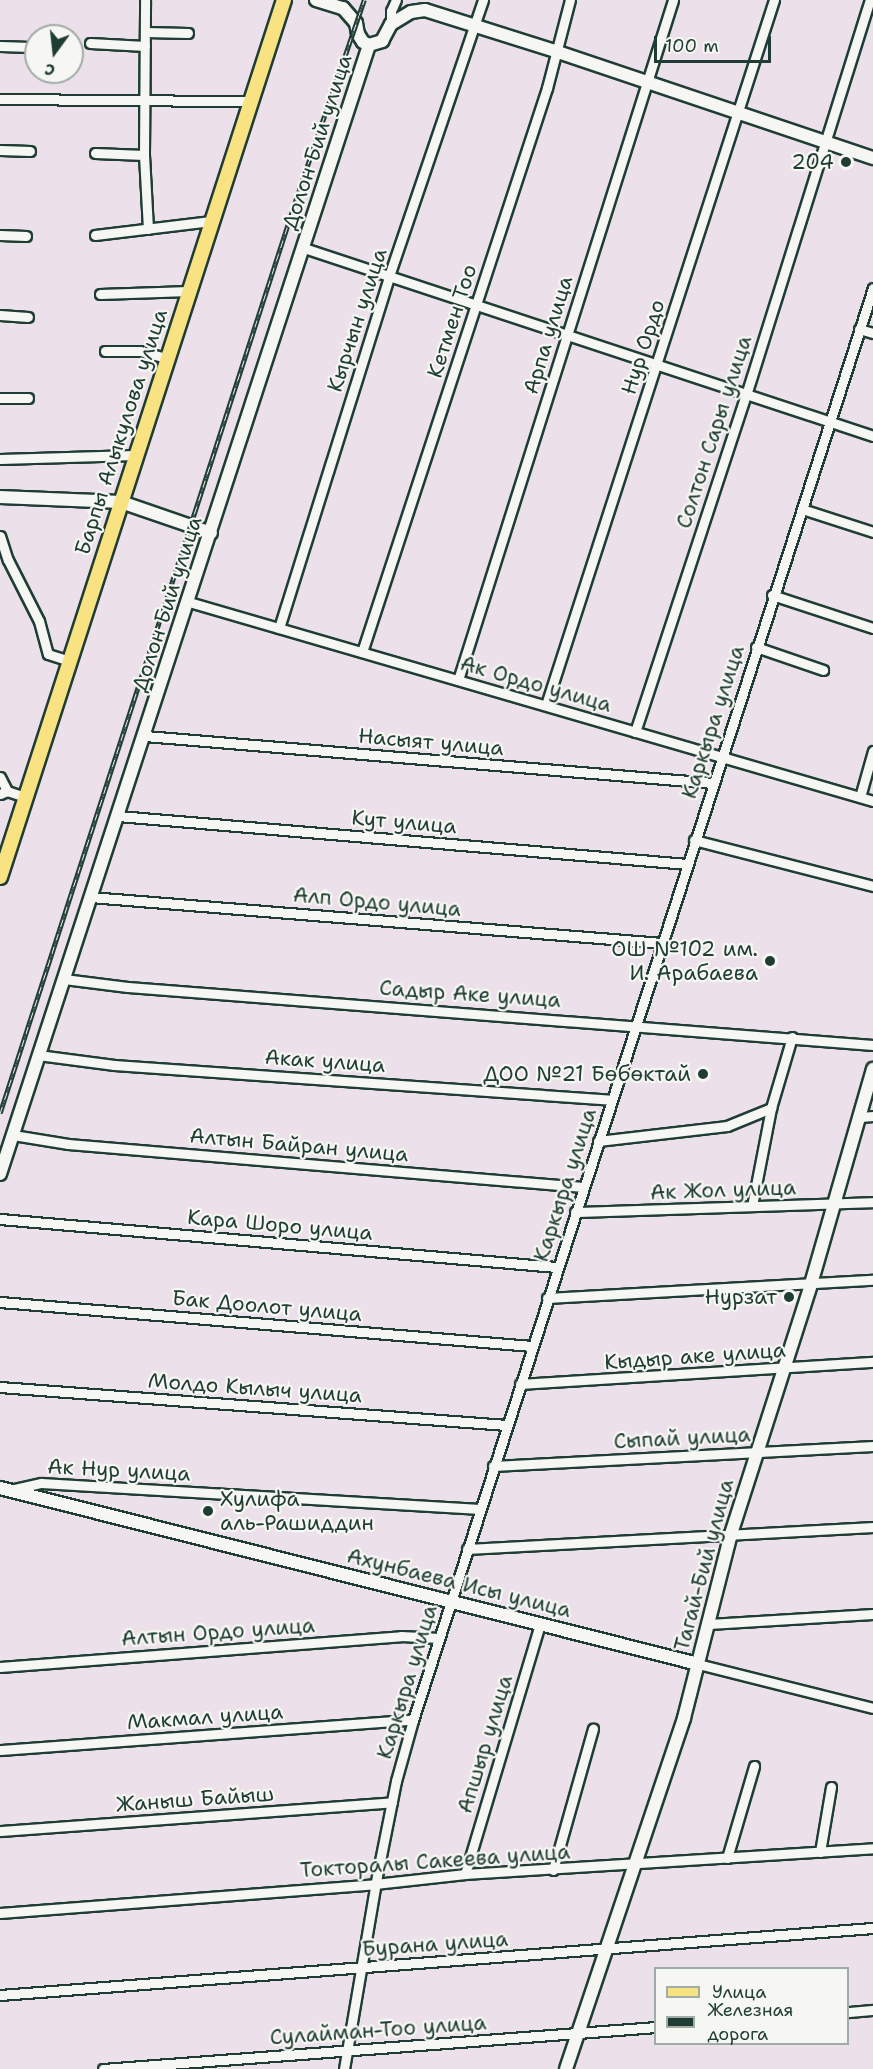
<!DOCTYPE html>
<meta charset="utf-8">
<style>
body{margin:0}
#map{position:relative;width:873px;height:2069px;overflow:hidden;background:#ece1ea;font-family:"Shantell Sans",sans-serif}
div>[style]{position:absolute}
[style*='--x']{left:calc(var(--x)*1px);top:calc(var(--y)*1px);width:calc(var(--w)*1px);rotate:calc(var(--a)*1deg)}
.roads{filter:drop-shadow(2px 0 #1f3d34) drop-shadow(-2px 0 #1f3d34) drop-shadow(0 2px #1f3d34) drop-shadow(0 -2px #1f3d34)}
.street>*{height:9px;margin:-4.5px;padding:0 4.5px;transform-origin:4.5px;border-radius:4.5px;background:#f6f6f2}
.secondary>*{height:12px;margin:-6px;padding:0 6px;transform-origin:6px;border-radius:6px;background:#f6f6f2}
.primary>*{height:14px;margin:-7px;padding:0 7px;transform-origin:7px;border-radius:7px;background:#f8e281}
.rail>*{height:4.5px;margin-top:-2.25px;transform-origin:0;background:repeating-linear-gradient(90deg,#f6f6f2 0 7px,#1f3d34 0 14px);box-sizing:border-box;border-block:2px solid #1f3d34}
.dots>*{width:16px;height:16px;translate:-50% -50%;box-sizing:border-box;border:3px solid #f6f6f2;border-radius:50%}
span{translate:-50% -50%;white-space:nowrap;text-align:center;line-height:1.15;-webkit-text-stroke:4.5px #f6f6f2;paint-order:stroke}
.street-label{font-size:21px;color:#1f3d34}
.poi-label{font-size:21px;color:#1f3d34}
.right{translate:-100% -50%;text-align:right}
.left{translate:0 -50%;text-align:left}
.legend{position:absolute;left:654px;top:1967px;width:195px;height:78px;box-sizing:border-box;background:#f6f6f2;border:2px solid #a0aca6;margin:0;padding:8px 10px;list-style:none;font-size:18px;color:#1f3d34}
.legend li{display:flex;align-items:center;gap:12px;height:30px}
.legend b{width:30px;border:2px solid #a0aca6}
.north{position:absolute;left:24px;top:24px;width:60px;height:60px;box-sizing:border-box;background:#f6f6f2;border:2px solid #a0aca6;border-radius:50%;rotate:195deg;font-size:16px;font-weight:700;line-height:24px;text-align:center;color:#1f3d34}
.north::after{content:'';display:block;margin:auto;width:21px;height:27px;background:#1f3d34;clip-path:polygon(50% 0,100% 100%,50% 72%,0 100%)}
.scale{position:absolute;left:654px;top:36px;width:117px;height:27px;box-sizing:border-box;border:3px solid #1f3d34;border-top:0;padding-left:8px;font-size:18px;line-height:21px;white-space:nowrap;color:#1f3d34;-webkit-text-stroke:4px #f6f6f2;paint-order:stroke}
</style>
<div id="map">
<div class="roads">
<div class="street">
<i style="--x:391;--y:24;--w:13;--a:-90"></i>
<i style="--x:391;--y:11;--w:12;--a:-66"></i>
<i style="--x:145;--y:32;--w:43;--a:1.3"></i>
<i style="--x:90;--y:43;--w:55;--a:3.1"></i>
<i style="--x:0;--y:46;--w:30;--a:2"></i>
<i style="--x:0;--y:99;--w:250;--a:0.5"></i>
<i style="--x:0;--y:150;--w:30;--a:2"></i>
<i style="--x:95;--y:153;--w:49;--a:2.3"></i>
<i style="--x:144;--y:155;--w:155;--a:-89.6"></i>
<i style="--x:144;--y:155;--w:74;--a:86.9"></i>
<i style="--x:0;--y:235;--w:26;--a:2"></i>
<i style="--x:95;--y:235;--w:117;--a:-6.9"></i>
<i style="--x:304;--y:248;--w:599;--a:18.28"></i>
<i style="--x:100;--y:294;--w:89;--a:-1.9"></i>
<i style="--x:0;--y:315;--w:28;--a:4"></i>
<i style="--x:859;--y:329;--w:15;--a:16"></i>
<i style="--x:105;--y:351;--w:35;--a:0"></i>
<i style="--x:140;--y:351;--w:28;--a:15"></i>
<i style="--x:0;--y:398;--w:28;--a:0"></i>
<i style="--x:0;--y:459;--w:135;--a:-1.7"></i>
<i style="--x:802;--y:509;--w:75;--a:17.9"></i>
<i style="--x:0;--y:536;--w:25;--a:72"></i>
<i style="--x:8;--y:560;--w:68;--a:63.1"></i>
<i style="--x:39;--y:621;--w:34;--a:75"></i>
<i style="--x:48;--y:654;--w:22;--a:18"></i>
<i style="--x:772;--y:595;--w:106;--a:18.1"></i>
<i style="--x:189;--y:602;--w:712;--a:16.22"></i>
<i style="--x:279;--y:628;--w:369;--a:-72.6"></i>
<i style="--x:389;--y:276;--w:292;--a:-71.2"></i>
<i style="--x:756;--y:647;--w:71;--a:18.9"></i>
<i style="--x:362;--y:652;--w:594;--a:-71.84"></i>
<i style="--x:547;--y:88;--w:91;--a:-75.4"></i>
<i style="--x:458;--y:680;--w:713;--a:-72.45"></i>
<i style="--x:546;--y:705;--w:741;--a:-72.08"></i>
<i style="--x:635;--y:732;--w:355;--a:-71.8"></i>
<i style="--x:746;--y:395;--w:414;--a:-72.6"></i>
<i style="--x:145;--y:736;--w:570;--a:4.73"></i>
<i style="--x:0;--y:777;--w:16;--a:63"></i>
<i style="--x:0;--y:794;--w:8;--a:-23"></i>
<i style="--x:7;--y:791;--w:20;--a:18"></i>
<i style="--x:860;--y:797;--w:48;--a:-74.2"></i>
<i style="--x:118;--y:816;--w:571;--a:4.82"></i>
<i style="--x:694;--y:840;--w:185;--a:14.4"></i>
<i style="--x:90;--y:897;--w:574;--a:4.6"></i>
<i style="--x:64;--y:979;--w:64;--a:7.1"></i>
<i style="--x:128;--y:987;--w:747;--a:4.45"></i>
<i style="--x:38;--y:1055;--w:77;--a:7.5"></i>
<i style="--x:114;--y:1065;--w:498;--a:4"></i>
<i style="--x:860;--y:1117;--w:13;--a:-4"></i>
<i style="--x:13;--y:1135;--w:56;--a:9.3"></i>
<i style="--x:68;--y:1144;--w:517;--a:4.77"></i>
<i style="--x:598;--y:1141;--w:130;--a:-6.6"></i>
<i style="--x:727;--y:1126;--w:48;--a:-22.2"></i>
<i style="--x:752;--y:1206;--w:100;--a:-79"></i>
<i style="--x:771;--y:1108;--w:74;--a:-73.5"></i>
<i style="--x:575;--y:1212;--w:298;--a:-1.9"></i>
<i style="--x:0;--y:1219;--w:559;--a:4.93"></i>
<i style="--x:547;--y:1298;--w:326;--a:-3.2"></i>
<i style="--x:0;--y:1302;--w:534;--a:4.73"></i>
<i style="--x:520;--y:1384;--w:354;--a:-3.6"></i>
<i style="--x:0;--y:1387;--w:508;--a:4.29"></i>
<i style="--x:493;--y:1466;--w:381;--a:-3"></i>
<i style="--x:10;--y:1490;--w:32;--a:-13"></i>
<i style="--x:41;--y:1483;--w:440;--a:3.4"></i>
<i style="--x:467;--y:1549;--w:407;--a:-3.1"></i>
<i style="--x:709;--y:1624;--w:164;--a:-3.5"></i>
<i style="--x:698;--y:1664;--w:180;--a:14.1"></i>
<i style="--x:0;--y:1667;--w:402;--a:-4.4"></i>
<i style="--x:401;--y:1636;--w:38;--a:3"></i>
<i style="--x:0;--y:1750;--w:414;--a:-4.2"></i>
<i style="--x:0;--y:1831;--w:393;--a:-4.2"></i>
<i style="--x:820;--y:1852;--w:66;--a:-80.4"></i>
<i style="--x:727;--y:1858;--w:96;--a:-73.6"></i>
<i style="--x:553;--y:1870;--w:147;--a:-74.2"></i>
<i style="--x:465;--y:1874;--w:261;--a:-73.3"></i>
<i style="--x:0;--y:1913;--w:376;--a:-4.4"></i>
<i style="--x:375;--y:1884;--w:91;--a:-6.3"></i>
<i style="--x:465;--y:1874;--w:409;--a:-3.6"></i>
<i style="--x:0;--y:1995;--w:876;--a:-4.39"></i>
<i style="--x:848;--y:2012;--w:25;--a:-5"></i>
<i style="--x:103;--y:2069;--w:555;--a:-4.34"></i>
<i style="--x:344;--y:2069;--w:201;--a:-80.3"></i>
<i style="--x:378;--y:1871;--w:92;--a:-78.7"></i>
<i style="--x:396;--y:1781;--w:63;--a:-74.4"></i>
<i style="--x:413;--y:1720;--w:1504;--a:-72.19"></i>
</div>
<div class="secondary">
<i style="--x:316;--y:0;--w:28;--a:17"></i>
<i style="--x:343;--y:8;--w:20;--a:49"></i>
<i style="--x:356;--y:23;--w:11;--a:80"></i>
<i style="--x:358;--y:34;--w:9;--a:58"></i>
<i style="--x:363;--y:42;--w:7;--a:27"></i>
<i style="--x:369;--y:45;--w:14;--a:-17"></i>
<i style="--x:382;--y:41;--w:19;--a:-62"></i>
<i style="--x:391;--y:24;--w:23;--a:-31"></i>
<i style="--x:411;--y:12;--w:14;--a:-8"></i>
<i style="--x:425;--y:10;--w:136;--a:17.5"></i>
<i style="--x:555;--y:51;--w:336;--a:18.6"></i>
<i style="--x:0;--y:497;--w:121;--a:2.4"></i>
<i style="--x:121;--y:502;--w:95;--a:19"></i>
<i style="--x:0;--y:1174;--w:1188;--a:-71.9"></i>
<i style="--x:0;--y:1488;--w:720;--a:14.15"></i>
<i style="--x:566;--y:2069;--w:370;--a:-71.4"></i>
<i style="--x:684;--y:1718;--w:187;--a:-75.7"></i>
<i style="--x:730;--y:1537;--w:266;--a:-72.2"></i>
<i style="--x:811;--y:1284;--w:224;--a:-73.9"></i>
</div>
<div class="primary">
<i style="--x:0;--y:877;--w:922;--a:-72.06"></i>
</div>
</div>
<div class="rail">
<i style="--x:0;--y:1113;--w:970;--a:-72.05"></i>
<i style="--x:299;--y:190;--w:201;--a:-71.1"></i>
</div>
<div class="dots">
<i style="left:846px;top:162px;background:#1f3d34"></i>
<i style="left:770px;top:961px;background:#1f3d34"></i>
<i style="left:703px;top:1074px;background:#1f3d34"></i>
<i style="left:789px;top:1297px;background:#1f3d34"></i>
<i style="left:208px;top:1511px;background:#1f3d34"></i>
</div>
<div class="street-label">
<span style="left:317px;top:142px;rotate:-72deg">Долон Бий улица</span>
<span style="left:357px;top:320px;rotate:-72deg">Кырчын улица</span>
<span style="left:452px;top:321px;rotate:-72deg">Кетмен Тоо</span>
<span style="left:548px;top:335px;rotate:-73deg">Арпа улица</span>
<span style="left:643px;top:347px;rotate:-72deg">Нур Ордо</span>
<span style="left:121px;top:432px;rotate:-72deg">Барпы Алыкулова улица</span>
<span style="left:714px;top:432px;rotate:-72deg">Солтон Сары улица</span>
<span style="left:167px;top:604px;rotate:-72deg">Долон Бий улица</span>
<span style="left:536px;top:684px;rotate:16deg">Ак Ордо улица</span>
<span style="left:713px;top:722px;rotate:-72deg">Каркыра улица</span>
<span style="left:431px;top:742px;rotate:5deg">Насыят улица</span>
<span style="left:404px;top:822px;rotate:5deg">Кут улица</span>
<span style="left:377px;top:902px;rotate:5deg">Алп Ордо улица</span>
<span style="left:470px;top:994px;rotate:4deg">Садыр Аке улица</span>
<span style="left:325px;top:1061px;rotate:4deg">Акак улица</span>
<span style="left:299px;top:1145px;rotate:5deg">Алтын Байран улица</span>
<span style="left:565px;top:1185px;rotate:-72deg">Каркыра улица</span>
<span style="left:723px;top:1190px;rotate:-2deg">Ак Жол улица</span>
<span style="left:280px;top:1225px;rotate:5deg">Кара Шоро улица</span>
<span style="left:267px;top:1306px;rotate:5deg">Бак Доолот улица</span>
<span style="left:695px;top:1356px;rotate:-4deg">Кыдыр аке улица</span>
<span style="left:255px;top:1388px;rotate:4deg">Молдо Кылыч улица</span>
<span style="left:682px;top:1438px;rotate:-3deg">Сыпай улица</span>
<span style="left:119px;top:1470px;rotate:3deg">Ак Нур улица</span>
<span style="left:704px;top:1565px;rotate:-75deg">Тагай-Бий улица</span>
<span style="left:459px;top:1583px;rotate:14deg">Ахунбаева Исы улица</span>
<span style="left:218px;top:1632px;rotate:-4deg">Алтын Ордо улица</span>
<span style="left:407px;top:1682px;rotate:-73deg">Каркыра улица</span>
<span style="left:205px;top:1717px;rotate:-4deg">Макмал улица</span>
<span style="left:485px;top:1744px;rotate:-73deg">Апшыр улица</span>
<span style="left:195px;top:1799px;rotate:-4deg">Жаныш Байыш</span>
<span style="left:435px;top:1861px;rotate:-4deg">Токторалы Сакеева улица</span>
<span style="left:435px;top:1944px;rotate:-4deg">Бурана улица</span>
<span style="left:378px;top:2030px;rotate:-4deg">Сулайман-Тоо улица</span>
</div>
<div class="poi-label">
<span class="right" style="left:834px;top:162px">204</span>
<span class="right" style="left:758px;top:961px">ОШ №102 им.<br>И. Арабаева</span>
<span class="right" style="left:691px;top:1074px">ДОО №21 Бөбөктай</span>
<span class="right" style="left:777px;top:1297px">Нурзат</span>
<span class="left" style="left:220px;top:1511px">Хулифа<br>аль-Рашиддин</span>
</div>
<ul class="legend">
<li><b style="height:8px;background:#f8e281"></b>Улица</li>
<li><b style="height:8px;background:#1f3d34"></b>Железная дорога</li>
</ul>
<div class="north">С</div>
<div class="scale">100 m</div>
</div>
